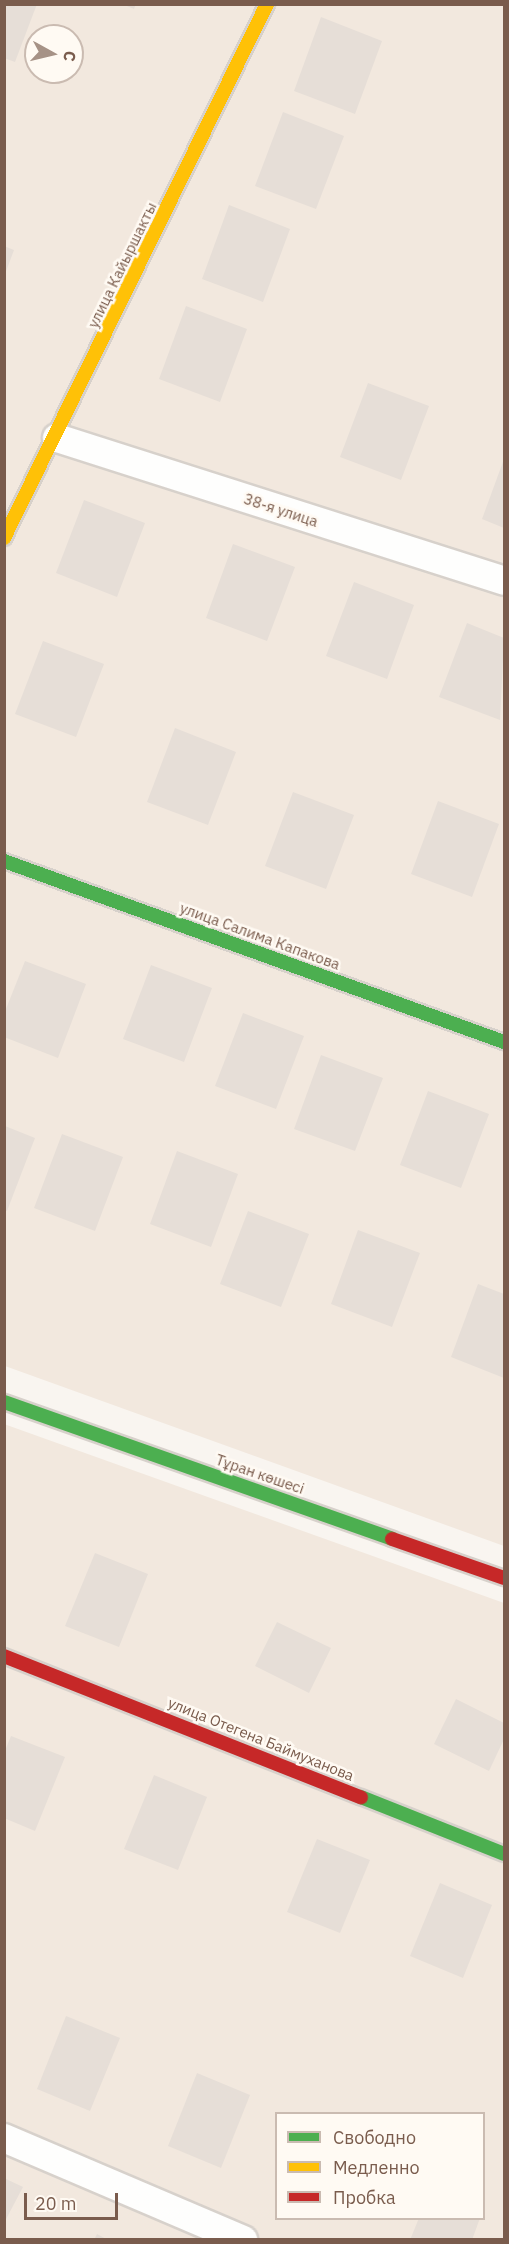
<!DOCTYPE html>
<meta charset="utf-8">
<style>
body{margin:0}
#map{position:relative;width:509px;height:2244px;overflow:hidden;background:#f9f5f0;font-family:"IBM Plex Sans",sans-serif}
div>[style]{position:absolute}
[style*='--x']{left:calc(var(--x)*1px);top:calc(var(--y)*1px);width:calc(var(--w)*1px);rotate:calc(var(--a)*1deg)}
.residential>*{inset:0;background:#f2e8de}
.building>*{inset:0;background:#e6ded7}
.roads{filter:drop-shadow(2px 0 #d7d1cb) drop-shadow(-2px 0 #d7d1cb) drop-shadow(0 2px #d7d1cb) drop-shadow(0 -2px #d7d1cb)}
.street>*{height:28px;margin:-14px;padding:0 14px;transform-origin:14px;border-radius:14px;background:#fefefd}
.fast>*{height:14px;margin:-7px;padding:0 7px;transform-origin:7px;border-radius:7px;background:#4caf50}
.slow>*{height:14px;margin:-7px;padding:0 7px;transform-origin:7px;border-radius:7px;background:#ffc107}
.jam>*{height:14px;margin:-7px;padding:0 7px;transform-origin:7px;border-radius:7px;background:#c62828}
span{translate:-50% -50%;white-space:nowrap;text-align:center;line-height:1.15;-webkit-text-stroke:5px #fffaf3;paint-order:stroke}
.street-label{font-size:15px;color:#7a5c4d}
.frame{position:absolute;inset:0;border:6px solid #7a5c4d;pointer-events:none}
.legend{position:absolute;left:275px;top:2112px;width:210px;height:108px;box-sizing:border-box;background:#fffaf3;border:2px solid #cabbb1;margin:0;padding:8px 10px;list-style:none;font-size:18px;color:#7a5c4d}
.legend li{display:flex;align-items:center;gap:12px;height:30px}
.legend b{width:30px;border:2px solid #cabbb1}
.north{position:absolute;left:24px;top:24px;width:60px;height:60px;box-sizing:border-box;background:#fffaf3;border:2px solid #cabbb1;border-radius:50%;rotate:98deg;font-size:16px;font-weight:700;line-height:24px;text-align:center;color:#7a5c4d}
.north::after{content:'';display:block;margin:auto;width:21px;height:27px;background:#a69286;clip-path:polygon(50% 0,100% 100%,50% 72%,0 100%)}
.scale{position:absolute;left:24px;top:2193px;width:94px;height:27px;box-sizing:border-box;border:3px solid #7a5c4d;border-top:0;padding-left:8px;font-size:18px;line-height:21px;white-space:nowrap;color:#7a5c4d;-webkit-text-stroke:4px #fffaf3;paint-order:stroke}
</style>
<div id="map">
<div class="residential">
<i style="clip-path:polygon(evenodd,4px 5px,504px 5px,504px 1546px,5px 1366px,4px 5px,36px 36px,72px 36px,72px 72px,36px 72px,36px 36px)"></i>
<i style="clip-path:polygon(evenodd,4px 1424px,504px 1603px,504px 2239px,5px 2239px,4px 1424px,276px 2114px,484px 2114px,484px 2218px,276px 2218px,276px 2114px)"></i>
</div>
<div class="building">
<i style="clip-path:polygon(4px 4px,37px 4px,15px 62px,4px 58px)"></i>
<i style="clip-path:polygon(122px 4px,136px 4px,134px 9px)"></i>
<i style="clip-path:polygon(321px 17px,382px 41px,355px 114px,294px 91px)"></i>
<i style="clip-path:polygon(283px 112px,344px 136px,316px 209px,255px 186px)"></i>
<i style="clip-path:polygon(229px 205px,290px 229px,263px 302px,202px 279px)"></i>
<i style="clip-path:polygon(4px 246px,14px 250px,5px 274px,4px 274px)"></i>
<i style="clip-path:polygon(186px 306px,247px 329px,220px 402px,159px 379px)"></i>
<i style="clip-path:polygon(368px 383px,429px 406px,401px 480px,340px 457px)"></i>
<i style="clip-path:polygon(504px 459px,504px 528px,482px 519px)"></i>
<i style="clip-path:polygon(84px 500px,145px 523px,117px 597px,56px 573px)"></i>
<i style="clip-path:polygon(233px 544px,295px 567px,267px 641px,206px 618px)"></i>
<i style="clip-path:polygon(354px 582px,414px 605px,387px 679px,326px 656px)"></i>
<i style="clip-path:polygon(467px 623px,504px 638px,500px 720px,439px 697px)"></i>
<i style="clip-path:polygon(43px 641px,104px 664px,76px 737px,15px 714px)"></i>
<i style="clip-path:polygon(175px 728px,236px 752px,208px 825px,147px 802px)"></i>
<i style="clip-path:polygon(293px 792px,354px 815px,326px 889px,265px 866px)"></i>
<i style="clip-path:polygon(438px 801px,499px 824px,472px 897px,411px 874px)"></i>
<i style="clip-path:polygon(25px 961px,86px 984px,58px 1058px,4px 1037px,4px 1014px)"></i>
<i style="clip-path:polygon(151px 965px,212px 988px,184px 1062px,123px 1039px)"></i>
<i style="clip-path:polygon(243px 1013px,304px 1036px,276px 1109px,215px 1086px)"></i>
<i style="clip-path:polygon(321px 1055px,383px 1078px,355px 1151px,294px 1129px)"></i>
<i style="clip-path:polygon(428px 1091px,489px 1114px,461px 1188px,400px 1165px)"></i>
<i style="clip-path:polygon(5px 1126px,35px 1138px,7px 1211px,5px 1210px)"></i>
<i style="clip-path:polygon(62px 1134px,123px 1157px,95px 1231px,34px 1208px)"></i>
<i style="clip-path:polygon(177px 1151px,238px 1174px,211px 1247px,150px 1224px)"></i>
<i style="clip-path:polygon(248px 1211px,309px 1234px,281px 1307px,220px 1284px)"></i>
<i style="clip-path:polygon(358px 1230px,420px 1253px,392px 1327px,331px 1304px)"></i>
<i style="clip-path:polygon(478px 1284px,504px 1294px,504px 1378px,451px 1357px)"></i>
<i style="clip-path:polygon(95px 1553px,148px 1574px,119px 1647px,65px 1626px)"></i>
<i style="clip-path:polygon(277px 1622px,331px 1648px,309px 1693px,255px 1666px)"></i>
<i style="clip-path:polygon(456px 1699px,504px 1723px,504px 1739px,489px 1771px,434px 1744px)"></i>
<i style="clip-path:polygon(11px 1736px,65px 1757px,35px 1831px,4px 1818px,4px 1753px)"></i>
<i style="clip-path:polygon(154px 1775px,207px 1797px,178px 1870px,124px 1849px)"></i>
<i style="clip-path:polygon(317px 1839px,370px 1860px,340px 1933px,287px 1912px)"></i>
<i style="clip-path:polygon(440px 1883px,492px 1905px,463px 1978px,410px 1956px)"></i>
<i style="clip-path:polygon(66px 2016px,120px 2038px,90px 2111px,37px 2089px)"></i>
<i style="clip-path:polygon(197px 2073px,250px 2095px,221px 2168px,168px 2146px)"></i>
<i style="clip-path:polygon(4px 2178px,23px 2187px,4px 2223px)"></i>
<i style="clip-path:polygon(419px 2218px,480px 2218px,472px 2240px,410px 2240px)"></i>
<i style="clip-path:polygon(97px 2234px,108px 2240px,94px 2240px)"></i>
</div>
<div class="roads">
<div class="street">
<i style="--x:57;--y:438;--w:469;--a:17.7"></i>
<i style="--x:4;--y:2138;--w:260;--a:23.1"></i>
</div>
<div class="fast">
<i style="--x:4;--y:861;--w:532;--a:19.9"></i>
<i style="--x:4;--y:1402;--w:411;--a:19.4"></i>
<i style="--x:361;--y:1797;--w:154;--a:21.7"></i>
</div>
<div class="slow">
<i style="--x:4;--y:538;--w:595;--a:-63.78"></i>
</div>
<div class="jam">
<i style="--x:392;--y:1539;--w:119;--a:19.2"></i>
<i style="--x:4;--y:1656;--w:384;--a:21.6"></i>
</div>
</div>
<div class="street-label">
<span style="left:122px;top:265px;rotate:-64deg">улица Кайыршакты</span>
<span style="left:281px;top:510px;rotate:18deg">38-я улица</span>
<span style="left:260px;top:936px;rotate:20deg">улица Салима Капакова</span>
<span style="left:260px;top:1474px;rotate:19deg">Тұран көшесі</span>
<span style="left:261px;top:1739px;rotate:22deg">улица Отегена Баймуханова</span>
</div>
<div class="frame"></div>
<ul class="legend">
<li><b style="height:8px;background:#4caf50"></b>Свободно</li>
<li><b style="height:8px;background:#ffc107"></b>Медленно</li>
<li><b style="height:8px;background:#c62828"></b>Пробка</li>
</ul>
<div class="north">С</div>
<div class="scale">20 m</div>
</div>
